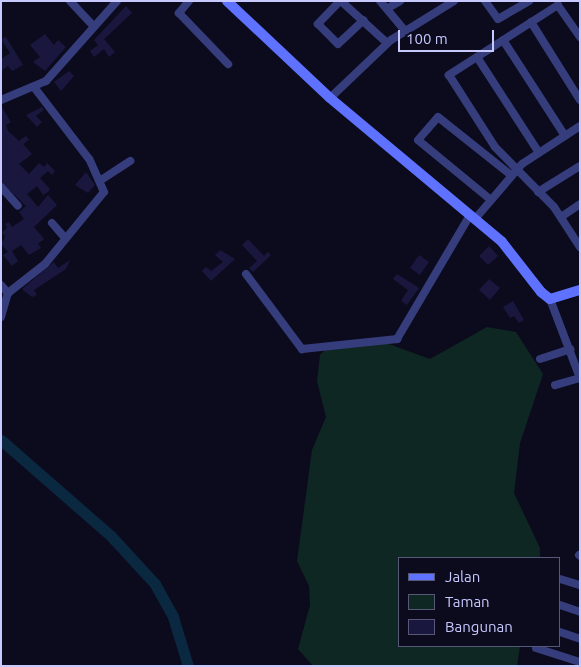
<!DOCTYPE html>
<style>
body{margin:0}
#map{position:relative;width:581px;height:667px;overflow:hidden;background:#0c0b1d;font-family:Ubuntu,sans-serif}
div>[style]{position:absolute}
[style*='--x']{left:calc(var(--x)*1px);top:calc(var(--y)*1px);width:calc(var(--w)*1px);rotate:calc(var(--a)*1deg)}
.green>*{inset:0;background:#0e2722}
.river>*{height:11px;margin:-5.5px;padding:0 5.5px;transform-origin:5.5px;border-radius:5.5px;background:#0b2841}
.building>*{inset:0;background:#19173e}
.street>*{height:8px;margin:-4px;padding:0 4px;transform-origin:4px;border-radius:4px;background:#363d7d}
.secondary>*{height:10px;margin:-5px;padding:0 5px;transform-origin:5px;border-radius:5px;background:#5e72ff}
span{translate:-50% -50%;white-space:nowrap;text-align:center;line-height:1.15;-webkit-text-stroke:4px #0c0b1d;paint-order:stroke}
.frame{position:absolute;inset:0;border:2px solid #c7c9ff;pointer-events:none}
.legend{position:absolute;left:398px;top:557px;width:162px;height:90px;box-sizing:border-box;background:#0c0b1d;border:1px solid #575777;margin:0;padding:6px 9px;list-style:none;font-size:15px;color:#c7c9ff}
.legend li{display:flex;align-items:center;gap:10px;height:25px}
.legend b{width:25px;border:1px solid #575777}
.scale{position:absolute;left:398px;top:30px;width:96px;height:22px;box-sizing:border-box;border:2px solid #c7c9ff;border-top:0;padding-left:6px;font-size:15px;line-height:18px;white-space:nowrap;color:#c7c9ff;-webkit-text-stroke:4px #0c0b1d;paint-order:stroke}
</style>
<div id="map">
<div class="green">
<i style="clip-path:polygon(487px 327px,516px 332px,543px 374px,520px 443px,514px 493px,540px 548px,540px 558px,400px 558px,400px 646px,520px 646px,517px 666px,313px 666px,298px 649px,310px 605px,309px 586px,297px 561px,312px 450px,326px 417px,317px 381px,320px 355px,329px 345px,386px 343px,430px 359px)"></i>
</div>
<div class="river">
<i style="--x:1;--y:440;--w:145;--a:41.1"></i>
<i style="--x:110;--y:535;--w:67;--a:47.4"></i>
<i style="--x:155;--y:584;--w:38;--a:61"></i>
<i style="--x:173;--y:617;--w:51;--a:73"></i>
</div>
<div class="building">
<i style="clip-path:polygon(126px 6px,132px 13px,104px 39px,115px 52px,109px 57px,104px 49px,94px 57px,90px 51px,98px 45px,94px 40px)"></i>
<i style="clip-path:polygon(45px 34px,54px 45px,58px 40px,66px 47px,45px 71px,33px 62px,40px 57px,30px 45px)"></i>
<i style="clip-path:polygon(6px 37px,23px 65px,12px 71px,8px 66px,1px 71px,1px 59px,10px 53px,1px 39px)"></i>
<i style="clip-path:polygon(69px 71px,74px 76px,61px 91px,54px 82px)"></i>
<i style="clip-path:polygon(1px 106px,11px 122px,6px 125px,8px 131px,19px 141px,26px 136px,29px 140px,23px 144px,32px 154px,19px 164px,29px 174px,39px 163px,44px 167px,47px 163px,55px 171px,52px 175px,48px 171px,40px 178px,50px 189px,48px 192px,43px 195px,37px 186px,27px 194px,38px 207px,48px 195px,57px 205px,34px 227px,44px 239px,38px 244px,41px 248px,29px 255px,21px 245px,12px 251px,18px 261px,12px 266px,3px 255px,8px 252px,1px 244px,5px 237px,2px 232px,7px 228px,5px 224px,9px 222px,12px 227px,24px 219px,19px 212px,26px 206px,1px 182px)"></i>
<i style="clip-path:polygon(42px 107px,44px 110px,36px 116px,42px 122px,37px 127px,26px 115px)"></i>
<i style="clip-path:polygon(86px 172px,95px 185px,88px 193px,75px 185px)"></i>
<i style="clip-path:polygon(248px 239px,264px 256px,268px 252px,271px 255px,253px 272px,249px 268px,257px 261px,242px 245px)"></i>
<i style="clip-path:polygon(489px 246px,498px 256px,488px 265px,479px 256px)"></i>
<i style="clip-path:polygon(220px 250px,235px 259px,211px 281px,202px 271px,206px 267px,211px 271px,223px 262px,215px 255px)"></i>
<i style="clip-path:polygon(419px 255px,429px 262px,420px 275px,410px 268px)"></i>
<i style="clip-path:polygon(70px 260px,66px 269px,34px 290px,37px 295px,32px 297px,22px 289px,54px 262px,58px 268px)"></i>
<i style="clip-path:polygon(397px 274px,419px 288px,407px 305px,401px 301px,408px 290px,393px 279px)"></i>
<i style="clip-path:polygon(489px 279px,500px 288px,490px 300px,479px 290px)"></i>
<i style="clip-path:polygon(513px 301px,524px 320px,519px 323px,514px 316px,510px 318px,503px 307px)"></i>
</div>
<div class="street">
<i style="--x:70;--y:1;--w:35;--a:47"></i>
<i style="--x:189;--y:1;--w:16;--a:130"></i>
<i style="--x:179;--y:13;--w:71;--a:46.1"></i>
<i style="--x:340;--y:1;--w:32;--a:134"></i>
<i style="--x:318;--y:24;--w:28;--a:45"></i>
<i style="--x:338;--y:44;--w:35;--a:-43"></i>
<i style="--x:341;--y:1;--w:62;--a:42.4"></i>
<i style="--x:380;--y:1;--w:39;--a:50"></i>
<i style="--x:485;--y:1;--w:22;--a:54"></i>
<i style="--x:498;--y:19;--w:36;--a:-30"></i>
<i style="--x:388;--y:8;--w:14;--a:-30"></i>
<i style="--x:531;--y:22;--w:92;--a:57.9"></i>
<i style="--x:580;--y:37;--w:39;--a:-125"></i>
<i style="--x:558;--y:5;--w:130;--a:147.3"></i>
<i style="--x:449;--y:75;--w:85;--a:57.4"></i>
<i style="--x:495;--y:147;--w:84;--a:45.5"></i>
<i style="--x:554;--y:207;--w:48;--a:57"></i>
<i style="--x:503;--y:40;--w:114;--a:57.1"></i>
<i style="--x:477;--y:57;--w:114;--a:57.1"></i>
<i style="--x:330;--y:98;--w:84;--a:-43.6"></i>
<i style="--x:391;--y:40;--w:74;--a:-31.8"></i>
<i style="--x:1;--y:100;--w:49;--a:-22.9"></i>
<i style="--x:46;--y:81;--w:107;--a:-48.4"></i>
<i style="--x:101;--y:180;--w:35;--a:-33"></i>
<i style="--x:1;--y:187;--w:25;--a:48"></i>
<i style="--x:538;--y:192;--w:49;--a:-31.8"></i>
<i style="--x:491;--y:200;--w:94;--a:-140.6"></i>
<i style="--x:418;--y:140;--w:30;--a:-49"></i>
<i style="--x:438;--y:117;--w:93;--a:38.5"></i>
<i style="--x:561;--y:217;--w:23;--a:-34"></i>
<i style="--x:475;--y:219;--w:72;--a:-49.5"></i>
<i style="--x:522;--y:164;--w:69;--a:-33.2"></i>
<i style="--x:52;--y:223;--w:20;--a:49"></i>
<i style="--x:246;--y:274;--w:94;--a:53.3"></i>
<i style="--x:302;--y:349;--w:96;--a:-6"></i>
<i style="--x:397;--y:339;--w:144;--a:-59.5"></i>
<i style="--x:1;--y:285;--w:11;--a:49"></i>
<i style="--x:550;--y:299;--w:85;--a:69.2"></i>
<i style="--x:580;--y:378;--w:26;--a:164"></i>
<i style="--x:1;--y:317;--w:25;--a:-74"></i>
<i style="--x:8;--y:293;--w:47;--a:-38.1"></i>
<i style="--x:45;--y:264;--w:93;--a:-50.7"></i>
<i style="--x:104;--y:192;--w:36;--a:-114"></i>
<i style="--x:89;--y:159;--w:91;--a:-127.4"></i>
<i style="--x:540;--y:359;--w:32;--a:-18"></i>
<i style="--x:579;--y:555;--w:1;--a:45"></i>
<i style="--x:560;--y:579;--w:21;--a:17"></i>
<i style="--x:560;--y:605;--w:21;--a:19"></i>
<i style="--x:560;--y:632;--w:21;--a:19"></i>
<i style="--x:536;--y:648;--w:46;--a:17.7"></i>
</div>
<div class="secondary">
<i style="--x:227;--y:1;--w:141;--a:43.3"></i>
<i style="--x:330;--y:98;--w:224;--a:39.9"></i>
<i style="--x:502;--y:242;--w:63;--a:52"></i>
<i style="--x:541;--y:292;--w:11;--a:38"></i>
<i style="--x:550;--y:299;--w:31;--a:-17"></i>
</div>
<div class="frame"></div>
<ul class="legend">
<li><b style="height:6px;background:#5e72ff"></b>Jalan</li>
<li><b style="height:14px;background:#0e2722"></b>Taman</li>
<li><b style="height:14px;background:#19173e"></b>Bangunan</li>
</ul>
<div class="scale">100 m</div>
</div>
